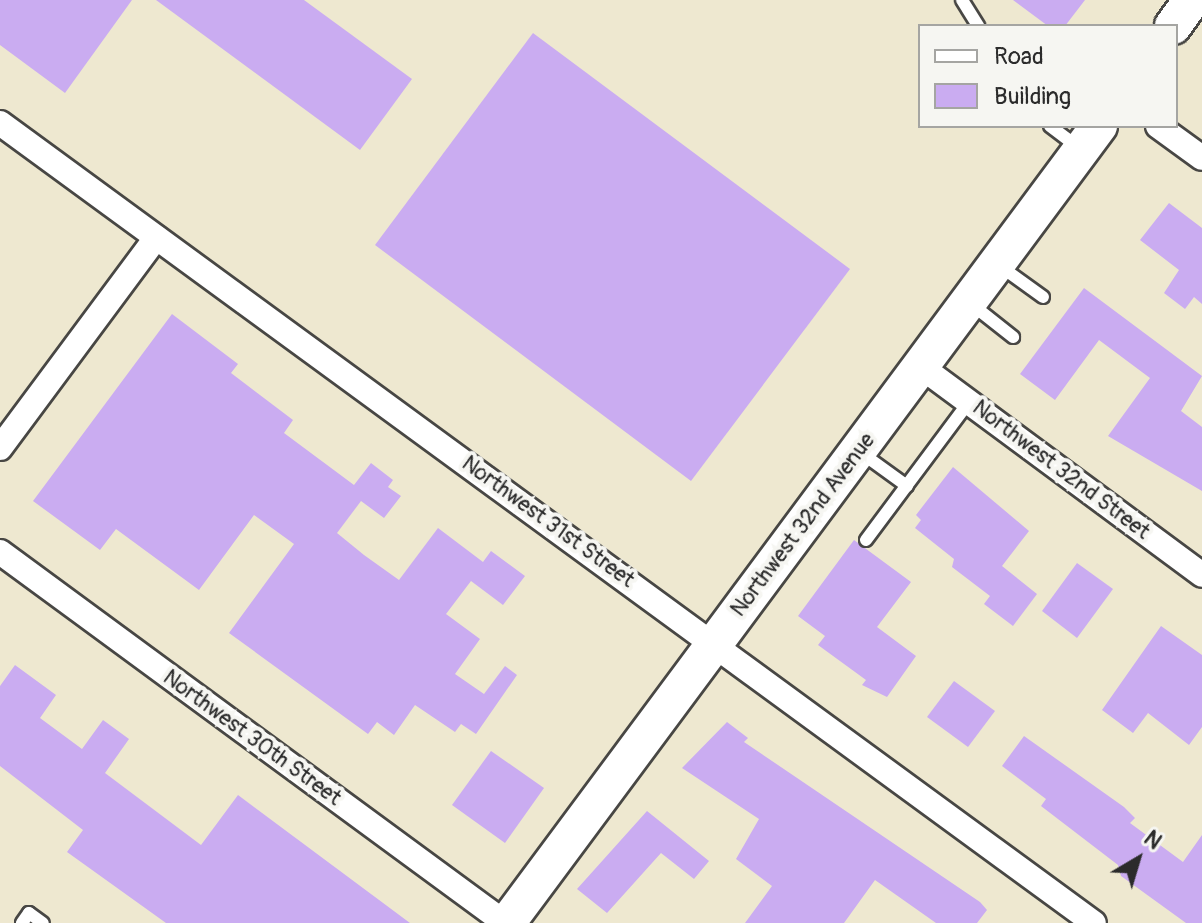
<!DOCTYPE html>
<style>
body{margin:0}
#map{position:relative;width:1202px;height:923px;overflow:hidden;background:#eee8d0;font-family:Pangolin,sans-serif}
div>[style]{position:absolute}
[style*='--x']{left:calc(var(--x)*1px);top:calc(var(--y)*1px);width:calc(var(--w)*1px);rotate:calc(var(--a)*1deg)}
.building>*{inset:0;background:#caacf1}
.roads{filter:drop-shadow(2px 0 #484744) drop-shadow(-2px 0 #484744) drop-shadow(0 2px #484744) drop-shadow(0 -2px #484744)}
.lane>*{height:12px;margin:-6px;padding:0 6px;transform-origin:6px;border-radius:6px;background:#fff}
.street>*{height:24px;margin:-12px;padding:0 12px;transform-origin:12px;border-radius:12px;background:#fff}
.secondary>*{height:36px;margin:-18px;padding:0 18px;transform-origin:18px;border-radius:18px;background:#fff}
span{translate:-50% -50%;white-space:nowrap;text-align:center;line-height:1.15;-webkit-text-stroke:8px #f6f6f2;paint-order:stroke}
.street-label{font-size:22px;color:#2b2b2b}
.legend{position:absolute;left:918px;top:24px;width:260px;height:104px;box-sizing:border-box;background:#f6f6f2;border:2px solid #a5a5a2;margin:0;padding:10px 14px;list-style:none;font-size:24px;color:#2b2b2b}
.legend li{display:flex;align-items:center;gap:16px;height:40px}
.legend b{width:40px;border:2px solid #a5a5a2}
.north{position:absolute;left:1098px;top:819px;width:80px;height:80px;-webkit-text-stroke:6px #f6f6f2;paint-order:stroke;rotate:38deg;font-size:22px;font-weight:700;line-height:32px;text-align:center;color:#2b2b2b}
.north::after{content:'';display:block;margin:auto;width:28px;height:36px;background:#2b2b2b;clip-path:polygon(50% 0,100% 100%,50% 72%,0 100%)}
</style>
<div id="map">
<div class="building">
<i style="clip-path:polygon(0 0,132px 0,65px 93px,0 45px)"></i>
<i style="clip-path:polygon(156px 0,304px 0,412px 79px,360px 150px)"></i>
<i style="clip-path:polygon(1013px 0,1085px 0,1065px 26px,1048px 26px)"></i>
<i style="clip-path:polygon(533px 33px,850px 269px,691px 481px,375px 245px)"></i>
<i style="clip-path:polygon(1169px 203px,1202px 228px,1202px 304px,1194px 297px,1185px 309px,1164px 293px,1179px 270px,1140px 240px)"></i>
<i style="clip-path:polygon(1084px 288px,1202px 376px,1181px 411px,1202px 427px,1202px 491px,1108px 436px,1150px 378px,1099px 340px,1055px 400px,1020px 374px)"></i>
<i style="clip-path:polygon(172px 314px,238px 364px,231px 373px,293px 420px,284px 433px,354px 485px,371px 463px,393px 480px,388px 487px,401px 496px,384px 518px,361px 501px,337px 533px,364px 555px,399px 580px,438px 528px,483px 562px,491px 551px,525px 576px,503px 605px,471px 581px,446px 614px,480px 639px,455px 674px,484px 694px,505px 666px,517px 675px,476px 734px,461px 724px,455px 732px,415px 705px,394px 735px,377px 722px,368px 734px,229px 633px,294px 544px,254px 515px,199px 590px,116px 529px,100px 550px,33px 501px)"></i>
<i style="clip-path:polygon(953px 467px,1029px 531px,1002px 566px,1037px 594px,1013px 626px,984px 604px,990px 596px,952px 567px,954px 559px,915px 528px,921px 520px,916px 515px)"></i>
<i style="clip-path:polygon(854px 540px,911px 582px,877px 627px,916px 656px,887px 697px,862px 685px,866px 680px,818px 645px,825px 636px,798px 616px)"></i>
<i style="clip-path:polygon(1077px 563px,1113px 589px,1077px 638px,1042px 611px)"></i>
<i style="clip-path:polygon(1161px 626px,1202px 655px,1202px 727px,1189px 745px,1148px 713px,1133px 733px,1102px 710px)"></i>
<i style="clip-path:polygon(15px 665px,56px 695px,40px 718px,82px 749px,103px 720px,129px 739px,105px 773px,201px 845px,238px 795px,410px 923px,166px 923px,67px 852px,83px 830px,0 766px,0 686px)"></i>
<i style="clip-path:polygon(954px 681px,995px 711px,968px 747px,927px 717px)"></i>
<i style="clip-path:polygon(727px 722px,748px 738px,744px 742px,980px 902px,987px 910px,977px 923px,936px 923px,875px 880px,844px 923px,745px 923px,772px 886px,736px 859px,759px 819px,682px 768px)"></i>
<i style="clip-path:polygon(1024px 736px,1124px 807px,1135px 818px,1130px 823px,1183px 862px,1202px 835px,1202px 923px,1186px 923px,1121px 876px,1118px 865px,1041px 806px,1046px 799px,1002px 766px)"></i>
<i style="clip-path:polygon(491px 751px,544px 788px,505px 843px,452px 805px)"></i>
<i style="clip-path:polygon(647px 811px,709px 861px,694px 879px,661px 853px,607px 913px,577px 889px)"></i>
</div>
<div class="roads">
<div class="lane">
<i style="--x:962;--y:0;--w:31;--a:58"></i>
<i style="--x:1050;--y:126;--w:36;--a:37"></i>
<i style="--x:1000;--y:266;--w:53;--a:35.8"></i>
<i style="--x:970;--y:303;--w:55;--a:38.3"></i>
<i style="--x:860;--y:452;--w:58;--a:35.9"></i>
<i style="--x:866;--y:540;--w:172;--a:-53.3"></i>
<i style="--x:22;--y:923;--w:12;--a:-55"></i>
<i style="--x:29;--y:913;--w:17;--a:36"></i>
</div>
<div class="street">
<i style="--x:0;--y:123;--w:1355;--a:36.18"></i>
<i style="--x:1158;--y:126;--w:54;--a:36"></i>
<i style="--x:920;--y:366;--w:351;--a:36.5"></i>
<i style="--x:0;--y:448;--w:262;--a:-53.4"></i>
<i style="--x:0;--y:552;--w:627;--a:36.3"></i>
</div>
<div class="secondary">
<i style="--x:1173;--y:26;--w:32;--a:-54"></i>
<i style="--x:507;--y:923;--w:993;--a:-53.4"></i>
</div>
</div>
<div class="street-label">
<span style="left:1061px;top:470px;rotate:37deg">Northwest 32nd Street</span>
<span style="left:548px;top:522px;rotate:36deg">Northwest 31st Street</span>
<span style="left:803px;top:525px;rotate:-53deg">Northwest 32nd Avenue</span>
<span style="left:252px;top:738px;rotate:36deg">Northwest 30th Street</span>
</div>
<ul class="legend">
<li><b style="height:10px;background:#fff"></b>Road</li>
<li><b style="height:22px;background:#caacf1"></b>Building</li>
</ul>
<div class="north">N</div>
</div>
